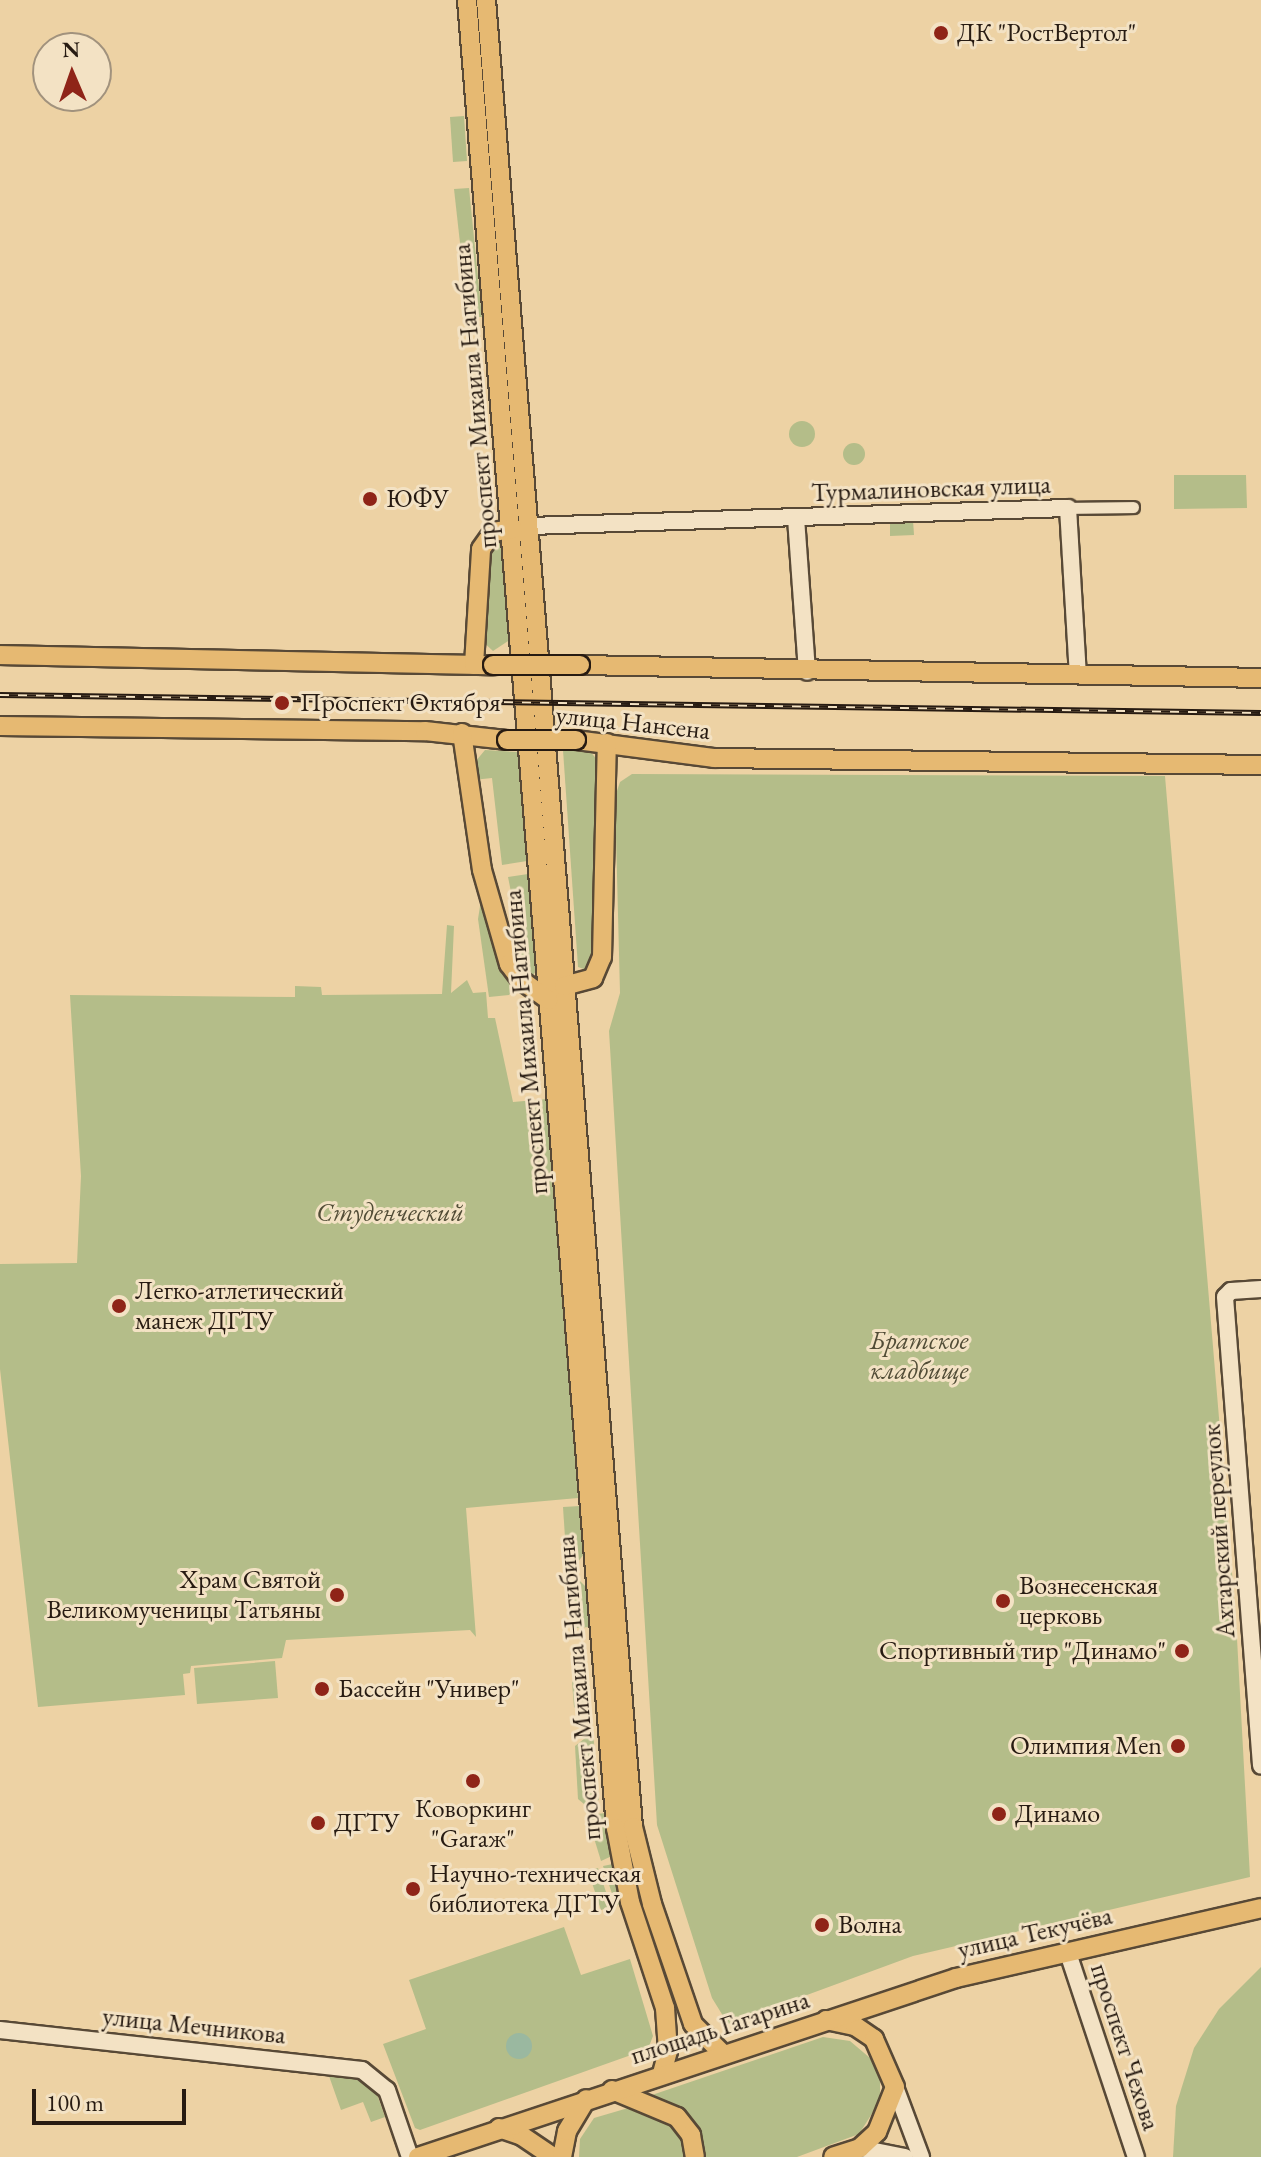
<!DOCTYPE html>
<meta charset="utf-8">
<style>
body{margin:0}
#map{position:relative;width:1261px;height:2157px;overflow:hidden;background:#edd2a4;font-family:"EB Garamond",serif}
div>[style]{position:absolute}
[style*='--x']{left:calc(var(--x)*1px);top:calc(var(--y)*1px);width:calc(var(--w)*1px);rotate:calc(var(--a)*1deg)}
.green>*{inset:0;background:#b4bd89}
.round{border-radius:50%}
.water>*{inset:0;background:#9ab8a0}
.roads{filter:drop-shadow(2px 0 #584936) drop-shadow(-2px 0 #584936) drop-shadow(0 2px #584936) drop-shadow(0 -2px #584936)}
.street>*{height:11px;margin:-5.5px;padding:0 5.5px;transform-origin:5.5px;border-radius:5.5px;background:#f3e2c4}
.secondary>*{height:16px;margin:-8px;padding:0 8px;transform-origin:8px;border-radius:8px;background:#f3e2c4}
.primary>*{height:18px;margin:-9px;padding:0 9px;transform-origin:9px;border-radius:9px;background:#e6b972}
.rail>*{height:6px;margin-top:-3px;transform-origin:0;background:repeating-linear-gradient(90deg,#f3e2c4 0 9px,#271b12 0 18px);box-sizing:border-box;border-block:2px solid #271b12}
.bridges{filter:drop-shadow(2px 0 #271b12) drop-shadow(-2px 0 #271b12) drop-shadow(0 2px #271b12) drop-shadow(0 -2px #271b12)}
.primary-bridge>*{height:18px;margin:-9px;padding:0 9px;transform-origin:9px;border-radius:9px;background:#e6b972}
.dots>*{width:22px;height:22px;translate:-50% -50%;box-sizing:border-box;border:4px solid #f3e2c4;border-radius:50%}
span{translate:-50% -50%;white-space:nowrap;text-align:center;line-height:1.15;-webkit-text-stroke:6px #f3e2c4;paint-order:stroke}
.poi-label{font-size:26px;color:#271b12}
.left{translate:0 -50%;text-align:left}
.right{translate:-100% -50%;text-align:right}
.street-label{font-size:26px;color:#271b12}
.park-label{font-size:26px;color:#514c36;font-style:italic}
.north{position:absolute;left:32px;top:32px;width:80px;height:80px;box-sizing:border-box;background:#f3e2c4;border:2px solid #a1927d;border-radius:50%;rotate:358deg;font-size:22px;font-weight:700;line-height:32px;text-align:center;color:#271b12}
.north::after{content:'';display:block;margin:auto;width:28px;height:36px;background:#8f2418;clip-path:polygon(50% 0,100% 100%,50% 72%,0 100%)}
.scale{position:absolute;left:32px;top:2089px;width:154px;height:36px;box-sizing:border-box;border:4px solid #271b12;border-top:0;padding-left:10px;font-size:24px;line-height:28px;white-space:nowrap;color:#271b12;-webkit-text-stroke:6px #f3e2c4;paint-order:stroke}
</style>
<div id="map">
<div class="green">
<i style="clip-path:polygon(464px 116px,467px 161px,453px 162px,450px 117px)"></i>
<i style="clip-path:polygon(469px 188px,482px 317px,475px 317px,464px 279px,454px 189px)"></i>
<i class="round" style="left:789px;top:421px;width:26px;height:26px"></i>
<i class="round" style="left:843px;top:443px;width:22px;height:22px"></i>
<i style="clip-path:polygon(1174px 475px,1246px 475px,1247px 508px,1174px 509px)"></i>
<i style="clip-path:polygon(913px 520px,914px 535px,890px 536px,890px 521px)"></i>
<i style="clip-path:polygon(502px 539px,511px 639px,493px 651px,481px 640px,489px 543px)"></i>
<i style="clip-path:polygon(577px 748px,590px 751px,598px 761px,598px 961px,587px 970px,578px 967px,563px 750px)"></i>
<i style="clip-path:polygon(485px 750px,518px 752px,527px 861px,502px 865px,492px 778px,473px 780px,475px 762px)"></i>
<i style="clip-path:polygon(632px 774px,1165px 776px,1236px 1620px,1250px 1877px,913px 1956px,728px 2024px,712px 1998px,657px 1825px,609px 1031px,620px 993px,615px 797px,620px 782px)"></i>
<i style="clip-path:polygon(528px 874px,537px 970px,533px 975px,518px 967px,510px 940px,520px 937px,508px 877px)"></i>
<i style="clip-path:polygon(481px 900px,512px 992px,509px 995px,489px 997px,478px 919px)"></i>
<i style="clip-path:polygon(447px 925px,454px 926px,451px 993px,467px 980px,473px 993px,486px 992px,488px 1018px,495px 1018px,513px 1102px,547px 1099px,578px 1498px,466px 1508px,476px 1637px,470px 1630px,286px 1640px,282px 1658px,191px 1666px,190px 1673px,183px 1674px,185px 1695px,38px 1707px,0 1369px,0 1264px,77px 1263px,81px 1176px,70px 995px,295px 997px,295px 986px,321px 987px,322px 995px,442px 994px)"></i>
<i style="clip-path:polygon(580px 1506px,584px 1554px,574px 1567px,567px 1568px,563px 1507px)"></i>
<i style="clip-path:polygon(568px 1576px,575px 1576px,587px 1588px,590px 1627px,576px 1628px)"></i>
<i style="clip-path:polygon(582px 1643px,591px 1712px,582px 1714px,574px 1707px,572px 1682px,579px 1677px)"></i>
<i style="clip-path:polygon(275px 1661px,278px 1698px,197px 1704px,194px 1668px)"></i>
<i style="clip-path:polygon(593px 1732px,599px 1800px,584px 1804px,578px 1799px,575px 1746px)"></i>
<i style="clip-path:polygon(606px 1813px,612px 1856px,601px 1861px,587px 1815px)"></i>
<i style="clip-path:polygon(613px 1864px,620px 1904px,616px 1906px,603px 1866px)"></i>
<i style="clip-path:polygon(598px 1868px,611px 1907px,601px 1910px,588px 1871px)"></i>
<i style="clip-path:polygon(564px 1927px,581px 1975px,630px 1959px,653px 2036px,648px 2049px,420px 2130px,415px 2128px,383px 2044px,426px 2029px,409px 1980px)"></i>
<i style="clip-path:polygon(1261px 1967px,1261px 2157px,1173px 2157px,1176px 2106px,1194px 2048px,1219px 2009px)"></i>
<i style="clip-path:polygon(823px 2037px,850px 2041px,870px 2058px,880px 2080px,880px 2101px,859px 2134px,797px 2157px,700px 2157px,679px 2108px,649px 2096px)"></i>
<i style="clip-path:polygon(329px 2076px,372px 2080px,385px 2117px,371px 2122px,363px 2102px,341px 2110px)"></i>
<i style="clip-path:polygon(635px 2106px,666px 2116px,683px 2138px,687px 2157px,579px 2157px,580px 2139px,594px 2118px)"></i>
</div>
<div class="water">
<i class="round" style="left:506px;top:2033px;width:26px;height:26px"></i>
</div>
<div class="roads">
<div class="street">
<i style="--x:1068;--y:508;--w:65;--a:-0.9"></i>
</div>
<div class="secondary">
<i style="--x:796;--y:518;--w:154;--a:85.9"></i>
<i style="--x:530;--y:526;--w:538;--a:-1.92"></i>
<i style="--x:1068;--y:508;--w:167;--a:86.6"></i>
<i style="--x:1261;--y:1289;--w:30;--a:176"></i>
<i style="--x:1231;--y:1291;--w:8;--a:135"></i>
<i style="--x:1225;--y:1297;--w:470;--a:85.6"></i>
<i style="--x:1068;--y:1953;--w:215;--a:71.6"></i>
<i style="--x:0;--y:2030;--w:364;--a:6.3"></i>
<i style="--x:362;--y:2070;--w:32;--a:39"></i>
<i style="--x:387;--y:2090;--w:71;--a:71.1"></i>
<i style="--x:895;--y:2087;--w:75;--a:69.6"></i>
<i style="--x:860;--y:2148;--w:46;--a:11.3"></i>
</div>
<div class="primary">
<i style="--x:467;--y:0;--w:1834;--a:85.34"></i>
<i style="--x:616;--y:1828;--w:75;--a:79.3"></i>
<i style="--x:630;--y:1902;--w:112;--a:71.7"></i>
<i style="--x:665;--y:2008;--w:43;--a:86"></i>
<i style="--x:668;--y:2051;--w:23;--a:105"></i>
<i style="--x:486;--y:0;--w:1833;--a:85.4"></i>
<i style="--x:633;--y:1827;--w:79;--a:76.1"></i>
<i style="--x:652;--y:1904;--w:127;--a:71.1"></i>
<i style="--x:693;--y:2024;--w:41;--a:45"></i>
<i style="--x:0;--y:655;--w:493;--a:1.2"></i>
<i style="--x:474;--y:665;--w:116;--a:-86.5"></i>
<i style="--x:481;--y:549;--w:21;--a:-55"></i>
<i style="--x:493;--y:532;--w:20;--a:-9"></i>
<i style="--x:580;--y:665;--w:681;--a:1.09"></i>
<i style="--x:0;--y:726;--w:425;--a:0.7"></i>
<i style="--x:425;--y:731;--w:82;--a:6.3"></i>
<i style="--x:462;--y:733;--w:138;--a:81.7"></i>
<i style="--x:482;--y:870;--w:98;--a:74"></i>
<i style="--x:509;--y:964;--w:20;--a:53"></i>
<i style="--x:521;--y:980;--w:34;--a:36"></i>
<i style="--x:576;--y:740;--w:139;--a:7.4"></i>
<i style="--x:714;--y:758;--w:547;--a:0.73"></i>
<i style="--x:564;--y:986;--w:30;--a:-15"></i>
<i style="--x:593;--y:978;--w:23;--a:-67"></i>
<i style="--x:602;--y:957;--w:214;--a:-88.7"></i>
<i style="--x:826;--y:2020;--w:30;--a:12"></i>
<i style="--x:855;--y:2026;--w:23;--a:34"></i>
<i style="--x:874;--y:2039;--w:52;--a:66.4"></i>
<i style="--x:895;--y:2087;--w:48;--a:111.8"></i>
<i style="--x:877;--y:2132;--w:23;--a:137"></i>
<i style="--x:860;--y:2148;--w:28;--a:162"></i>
<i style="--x:612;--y:2090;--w:70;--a:22.6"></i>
<i style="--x:677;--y:2117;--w:23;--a:52"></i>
<i style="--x:691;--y:2135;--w:22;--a:80"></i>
<i style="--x:499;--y:2128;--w:24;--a:19"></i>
<i style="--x:522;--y:2136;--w:37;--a:34"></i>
<i style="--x:418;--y:2157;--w:567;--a:-18.4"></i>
<i style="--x:956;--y:1978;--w:313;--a:-12.9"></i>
<i style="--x:562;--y:2157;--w:26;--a:-79"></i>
<i style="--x:567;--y:2131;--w:37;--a:-59"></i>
</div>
</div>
<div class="rail">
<i style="--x:0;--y:695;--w:1261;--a:0.82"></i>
</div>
<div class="bridges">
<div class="primary-bridge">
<i style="--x:493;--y:665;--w:87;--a:0"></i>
<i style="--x:507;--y:740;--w:69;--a:0"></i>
</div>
</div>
<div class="dots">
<i style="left:941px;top:33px;background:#8f2418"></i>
<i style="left:370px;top:499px;background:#8f2418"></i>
<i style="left:282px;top:703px;background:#8f2418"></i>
<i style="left:119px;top:1306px;background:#8f2418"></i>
<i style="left:337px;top:1595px;background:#8f2418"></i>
<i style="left:1003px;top:1601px;background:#8f2418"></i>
<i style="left:1182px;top:1651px;background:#8f2418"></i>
<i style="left:322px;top:1689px;background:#8f2418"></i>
<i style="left:1178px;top:1746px;background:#8f2418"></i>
<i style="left:473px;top:1781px;background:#8f2418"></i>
<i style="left:999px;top:1814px;background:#8f2418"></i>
<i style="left:318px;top:1823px;background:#8f2418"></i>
<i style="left:413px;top:1889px;background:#8f2418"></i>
<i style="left:822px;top:1925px;background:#8f2418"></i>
</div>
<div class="poi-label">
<span class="left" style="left:957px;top:33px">ДК "РостВертол"</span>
<span class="left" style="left:386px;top:499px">ЮФУ</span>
<span class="left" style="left:300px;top:703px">Проспект Октября</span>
<span class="left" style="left:135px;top:1306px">Легко-атлетический<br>манеж ДГТУ</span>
<span class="right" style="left:321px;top:1595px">Храм Святой<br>Великомученицы Татьяны</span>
<span class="left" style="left:1019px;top:1601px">Вознесенская<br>церковь</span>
<span class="right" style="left:1166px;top:1651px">Спортивный тир "Динамо"</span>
<span class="left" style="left:338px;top:1689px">Бассейн "Универ"</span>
<span class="right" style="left:1162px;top:1746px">Олимпия Men</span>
<span style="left:473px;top:1824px">Коворкинг<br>"Gаraж"</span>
<span class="left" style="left:1015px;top:1814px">Динамо</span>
<span class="left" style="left:334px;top:1823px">ДГТУ</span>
<span class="left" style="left:429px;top:1889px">Научно-техническая<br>библиотека ДГТУ</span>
<span class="left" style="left:838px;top:1925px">Волна</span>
</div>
<div class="street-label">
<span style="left:475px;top:396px;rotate:-95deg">проспект Михаила Нагибина</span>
<span style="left:931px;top:489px;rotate:-2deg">Турмалиновская улица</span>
<span style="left:633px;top:723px;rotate:6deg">улица Нансена</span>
<span style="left:526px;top:1042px;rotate:-95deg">проспект Михаила Нагибина</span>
<span style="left:1219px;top:1531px;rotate:-94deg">Ахтарский переулок</span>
<span style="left:579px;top:1688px;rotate:-95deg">проспект Михаила Нагибина</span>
<span style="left:1035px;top:1933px;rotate:-13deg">улица Текучёва</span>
<span style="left:194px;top:2026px;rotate:6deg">улица Мечникова</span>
<span style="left:720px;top:2028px;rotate:-18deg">площадь Гагарина</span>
<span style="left:1125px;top:2047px;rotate:72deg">проспект Чехова</span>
</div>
<div class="park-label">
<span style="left:390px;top:1213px">Студенческий</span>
<span style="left:919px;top:1356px">Братское<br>кладбище</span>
</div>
<div class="north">N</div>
<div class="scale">100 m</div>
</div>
